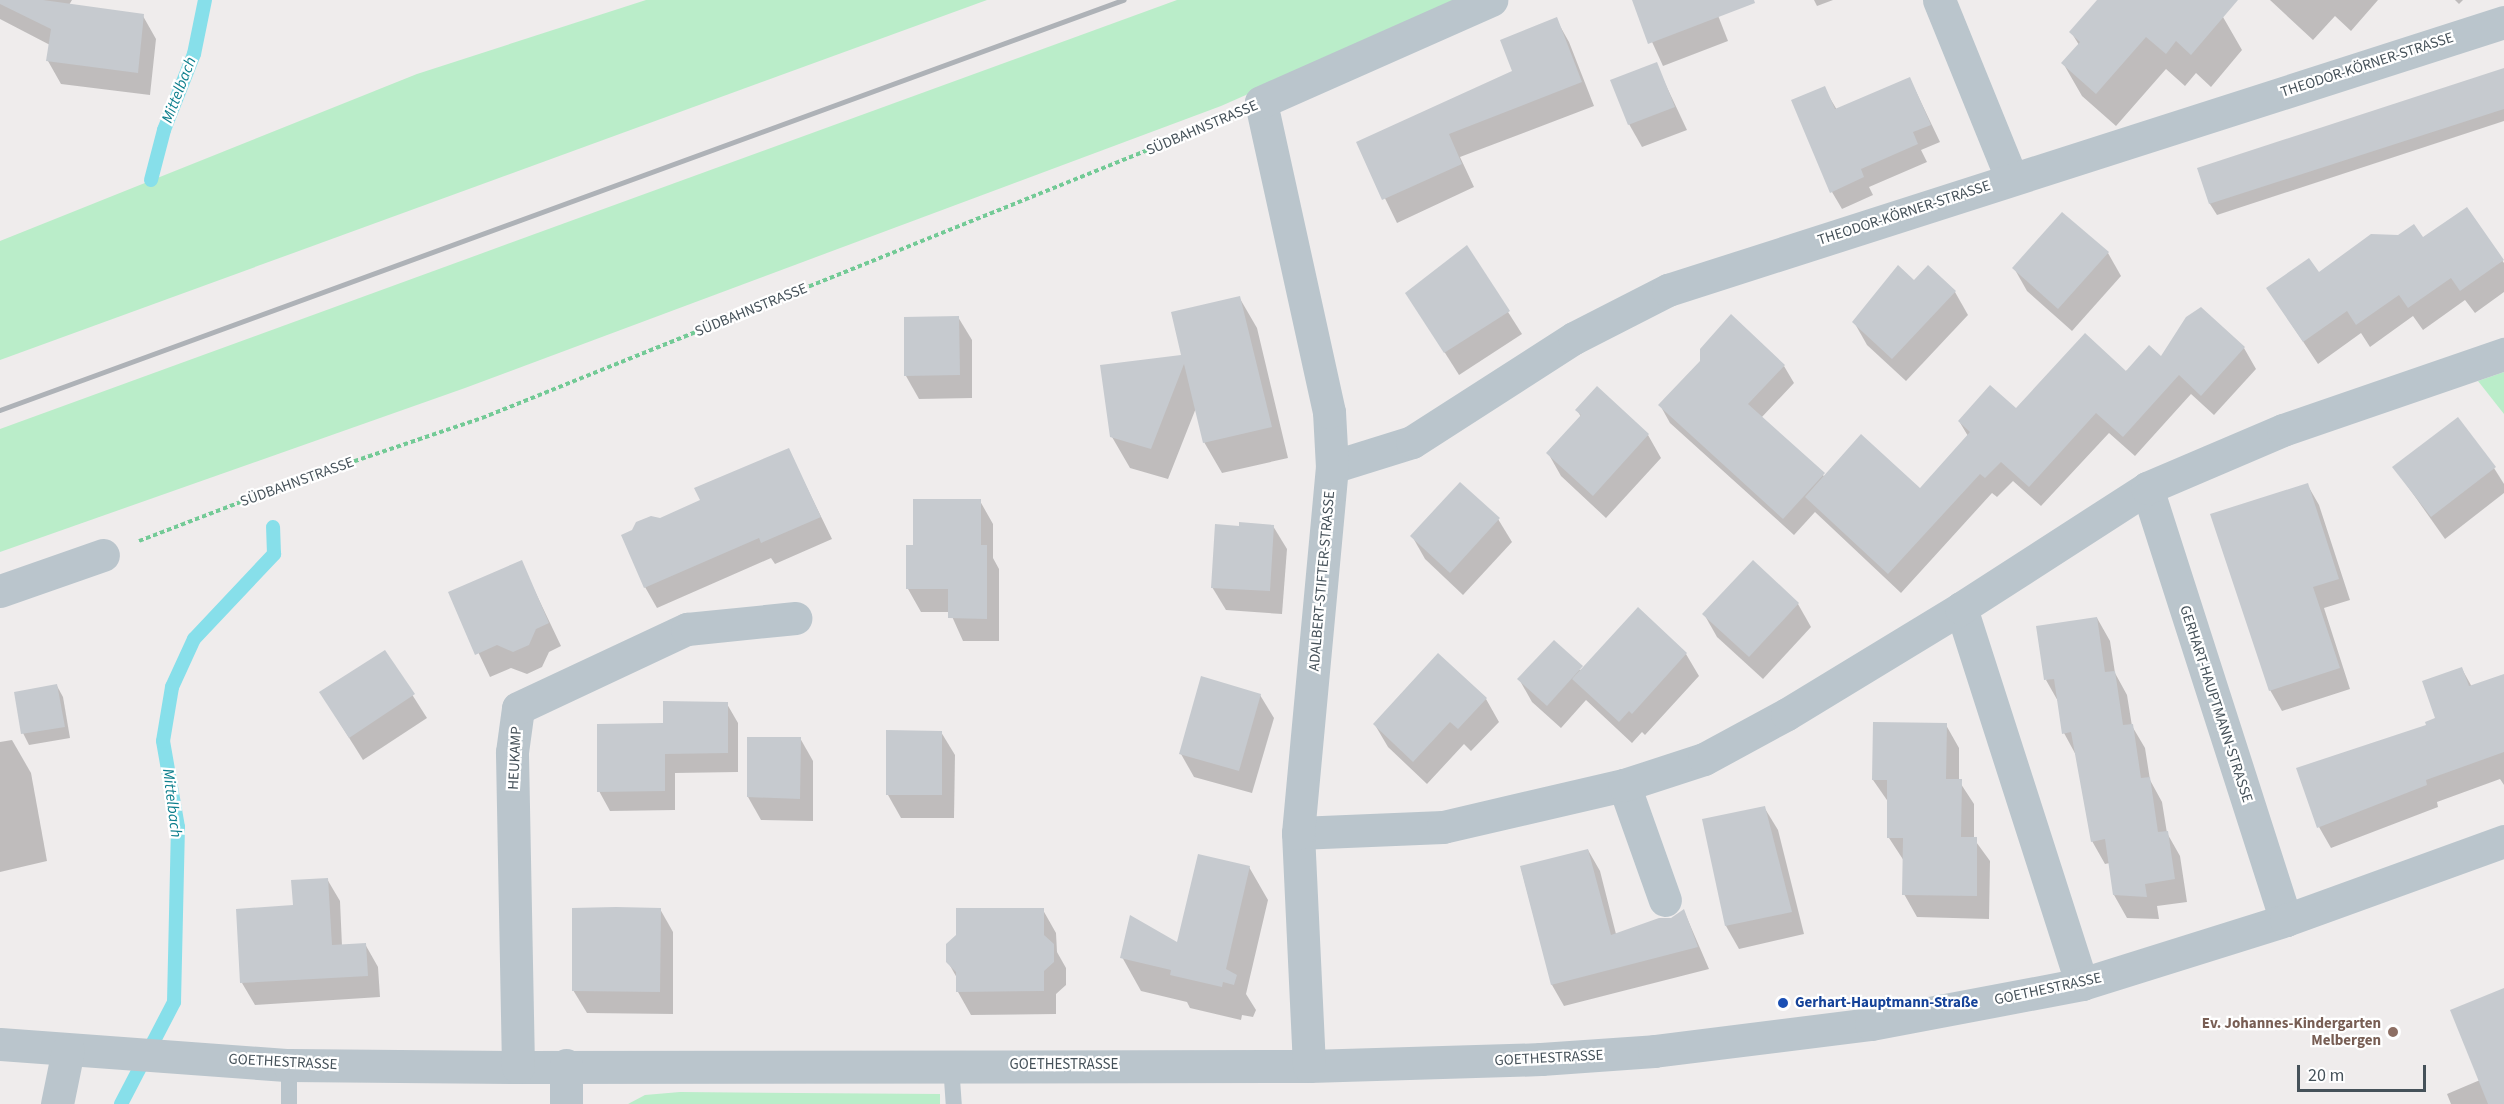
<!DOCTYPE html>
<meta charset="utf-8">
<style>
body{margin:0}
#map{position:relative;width:2504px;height:1104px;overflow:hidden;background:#efecec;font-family:"Source Sans 3",sans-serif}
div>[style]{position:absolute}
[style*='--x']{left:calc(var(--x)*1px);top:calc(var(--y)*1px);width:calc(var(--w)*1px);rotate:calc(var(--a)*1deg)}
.green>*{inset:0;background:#baedc9}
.shadow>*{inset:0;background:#0003}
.stream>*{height:14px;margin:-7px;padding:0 7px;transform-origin:7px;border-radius:7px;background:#87dfea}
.building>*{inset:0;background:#c6cacf}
.path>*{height:4px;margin-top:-2px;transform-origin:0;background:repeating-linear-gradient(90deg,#73ca96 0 4.5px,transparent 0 7.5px)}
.service>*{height:16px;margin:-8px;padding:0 8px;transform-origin:8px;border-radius:8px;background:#bac5cc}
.minor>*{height:33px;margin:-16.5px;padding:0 16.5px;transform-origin:16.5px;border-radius:16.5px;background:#bac5cc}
.rail>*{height:4.5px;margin:-2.25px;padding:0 2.25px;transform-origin:2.25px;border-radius:2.25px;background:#aeb2b7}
.dots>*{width:16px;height:16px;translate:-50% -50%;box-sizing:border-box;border:3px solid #fff;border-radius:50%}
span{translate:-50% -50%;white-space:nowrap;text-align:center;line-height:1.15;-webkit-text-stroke:4.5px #fff;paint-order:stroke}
.street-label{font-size:15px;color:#455159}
.transit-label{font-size:15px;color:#164399;font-weight:700}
.left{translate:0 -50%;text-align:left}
.education-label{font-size:15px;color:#785e54;font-weight:700}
.right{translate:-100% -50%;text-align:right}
.water-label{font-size:16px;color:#0e7f8d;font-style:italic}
.scale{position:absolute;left:2297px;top:1065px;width:129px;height:27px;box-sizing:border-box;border:3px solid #455159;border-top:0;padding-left:8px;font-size:18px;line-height:21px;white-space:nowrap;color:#455159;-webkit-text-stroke:4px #fff;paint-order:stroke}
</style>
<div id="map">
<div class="green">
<i style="clip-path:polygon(646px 0,987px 0,0 360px,0 241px,417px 74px)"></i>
<i style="clip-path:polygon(1177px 0,1460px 0,1221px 106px,465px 388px,0 552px,0 429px)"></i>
<i style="clip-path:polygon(2504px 372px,2504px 414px,2478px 381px)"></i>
<i style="clip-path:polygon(680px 1092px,940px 1094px,940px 1104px,628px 1104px,645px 1095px)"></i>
</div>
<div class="shadow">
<i style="clip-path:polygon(0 0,72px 0,69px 5px,143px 16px,156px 39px,150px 95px,61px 84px,48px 61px,50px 45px,0 19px)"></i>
<i style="clip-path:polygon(1633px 0,1712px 0,1728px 41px,1663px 66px)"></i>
<i style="clip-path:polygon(1814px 0,1833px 0,1817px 6px)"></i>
<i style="clip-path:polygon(2099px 0,2203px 0,2223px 17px,2242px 50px,2211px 87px,2196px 73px,2185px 86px,2166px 69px,2116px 126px,2082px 96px,2063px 63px,2079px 45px,2071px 32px)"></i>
<i style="clip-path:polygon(2270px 0,2378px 0,2351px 31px,2335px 16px,2313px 40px)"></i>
<i style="clip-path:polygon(2455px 0,2463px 0,2459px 4px)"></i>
<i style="clip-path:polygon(1556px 19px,1569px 42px,1594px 106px,1460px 157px,1474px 187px,1397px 223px,1358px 143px,1514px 71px)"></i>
<i style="clip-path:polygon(1656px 64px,1687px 130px,1642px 147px,1629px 124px)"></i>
<i style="clip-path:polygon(2504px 71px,2504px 121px,2217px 215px,2210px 204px,2199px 169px)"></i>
<i style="clip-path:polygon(1910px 79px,1940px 142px,1921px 150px,1927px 162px,1869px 187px,1873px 195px,1842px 209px,1832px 192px,1824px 88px,1837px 110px)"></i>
<i style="clip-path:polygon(2467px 209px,2504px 263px,2504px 292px,2475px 313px,2465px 300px,2423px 330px,2413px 316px,2370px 347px,2361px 333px,2318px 364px,2268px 289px,2423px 239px)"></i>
<i style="clip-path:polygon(2108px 253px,2121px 276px,2072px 331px,2027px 291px,2014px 268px)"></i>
<i style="clip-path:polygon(1914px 282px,1955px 292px,1968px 315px,1906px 381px,1867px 345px,1854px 322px)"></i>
<i style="clip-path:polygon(1407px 293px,1508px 312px,1522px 334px,1459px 375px)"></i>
<i style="clip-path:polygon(1239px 297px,1257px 328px,1288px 458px,1222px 473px,1204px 442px,1196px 408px,1168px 479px,1130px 468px,1112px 437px)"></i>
<i style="clip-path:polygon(2201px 309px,2244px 348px,2256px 369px,2214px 415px,2191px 394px,2135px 456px,2109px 433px,2041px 506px,2013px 481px,1997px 497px,1992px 493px,1901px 593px,1815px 512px,1794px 535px,1670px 423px,1660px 405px,1784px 366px,1794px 383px,1761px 418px,1825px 477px,1920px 490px,1968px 436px,1959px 421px,2016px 410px,2162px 358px)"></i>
<i style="clip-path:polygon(958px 317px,972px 340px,972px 398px,919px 399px,906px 376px)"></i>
<i style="clip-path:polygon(1577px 410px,1648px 435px,1661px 458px,1606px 518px,1561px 476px,1548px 453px,1581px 417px)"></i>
<i style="clip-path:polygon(788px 449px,832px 539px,775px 564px,771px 558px,657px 608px,645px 587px,660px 520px,702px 501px)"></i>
<i style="clip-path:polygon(2394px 467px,2494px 468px,2504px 484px,2504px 493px,2445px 539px)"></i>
<i style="clip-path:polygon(2307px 484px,2319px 505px,2350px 600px,2324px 608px,2350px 689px,2282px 711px,2270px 690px)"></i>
<i style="clip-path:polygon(980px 501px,993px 524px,993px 558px,999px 569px,999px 641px,963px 641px,950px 612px,921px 612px,908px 589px,914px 546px)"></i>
<i style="clip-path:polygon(1498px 519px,1512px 542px,1463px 595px,1425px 559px,1412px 536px)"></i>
<i style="clip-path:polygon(1273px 526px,1287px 549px,1282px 614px,1226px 610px,1212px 587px)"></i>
<i style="clip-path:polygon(521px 562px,561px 646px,549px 652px,542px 667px,527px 674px,511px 668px,490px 677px,450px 593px)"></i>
<i style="clip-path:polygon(1753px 562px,1798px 604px,1811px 627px,1763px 679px,1717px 637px,1704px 614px)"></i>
<i style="clip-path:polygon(2097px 618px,2110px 641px,2115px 673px,2127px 695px,2132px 726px,2145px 748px,2150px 780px,2162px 802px,2167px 833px,2180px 856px,2187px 902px,2157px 906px,2159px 919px,2127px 918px,2114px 895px,2110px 863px,2105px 864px,2092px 841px,2077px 757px,2064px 733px,2059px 703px,2046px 680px)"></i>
<i style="clip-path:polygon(385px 652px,427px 718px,363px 760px,321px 693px)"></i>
<i style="clip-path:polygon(1686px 654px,1699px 676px,1645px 735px,1642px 732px,1632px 743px,1586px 700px,1561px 728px,1532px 702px,1519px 679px)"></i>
<i style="clip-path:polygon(1439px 655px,1486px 699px,1499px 722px,1471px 751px,1464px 744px,1427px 784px,1388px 747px,1375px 725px)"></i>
<i style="clip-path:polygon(2462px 669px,2472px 687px,2504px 676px,2504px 785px,2500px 779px,2437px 802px,2438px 807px,2331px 848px,2319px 827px,2436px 719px)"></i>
<i style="clip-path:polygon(57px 686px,63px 697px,70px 738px,29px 745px,23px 733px)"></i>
<i style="clip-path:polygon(1260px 695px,1274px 718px,1252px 793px,1194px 777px,1181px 754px)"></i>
<i style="clip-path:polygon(727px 704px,738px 723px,738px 772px,675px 773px,675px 810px,610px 811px,599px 791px,664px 725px)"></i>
<i style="clip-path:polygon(1946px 725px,1959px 748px,1959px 781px,1974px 804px,1974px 839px,1990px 861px,1989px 919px,1917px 917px,1904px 894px,1904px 861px,1889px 838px,1889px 803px,1873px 780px)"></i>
<i style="clip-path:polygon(941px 732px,955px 755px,954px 818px,901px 818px,888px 795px)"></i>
<i style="clip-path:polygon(800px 738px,813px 761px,813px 821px,761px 820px,748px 797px)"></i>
<i style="clip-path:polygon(12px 740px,31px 773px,47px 861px,0 872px,0 742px)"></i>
<i style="clip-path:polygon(1764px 807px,1778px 830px,1804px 934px,1739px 949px,1726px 926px)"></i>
<i style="clip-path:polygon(1588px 850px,1600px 871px,1616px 934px,1671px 919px,1684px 911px,1709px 969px,1564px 1006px,1552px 985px,1521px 868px)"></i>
<i style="clip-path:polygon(1249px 867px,1268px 900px,1246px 994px,1256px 1010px,1253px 1017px,1242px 1015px,1241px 1020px,1190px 1008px,1187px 1002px,1141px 991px,1122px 957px,1178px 944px)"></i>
<i style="clip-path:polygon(327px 879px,340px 901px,342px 946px,365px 944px,378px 967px,380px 997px,255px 1005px,242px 983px,295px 907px)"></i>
<i style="clip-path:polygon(660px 909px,673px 932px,673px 1014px,587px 1013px,573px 990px)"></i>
<i style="clip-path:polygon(1043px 910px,1056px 933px,1057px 952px,1066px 968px,1066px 985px,1056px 994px,1056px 1014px,971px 1015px,958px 992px,957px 978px,948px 962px)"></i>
<i style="clip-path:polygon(2504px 989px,2504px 1104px,2451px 1104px,2447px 1094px,2480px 1080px)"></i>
</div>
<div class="stream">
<i style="--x:151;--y:180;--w:52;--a:-75.4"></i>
<i style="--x:164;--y:130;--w:82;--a:-68.5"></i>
<i style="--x:194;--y:54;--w:55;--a:-78.5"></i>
<i style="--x:121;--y:1104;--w:115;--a:-62.5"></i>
<i style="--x:174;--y:1002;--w:175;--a:-88.7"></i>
<i style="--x:178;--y:827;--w:87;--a:-99.9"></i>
<i style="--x:163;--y:741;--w:55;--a:-80.5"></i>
<i style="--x:172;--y:687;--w:53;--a:-65.4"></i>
<i style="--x:194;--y:639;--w:117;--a:-46.7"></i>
<i style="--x:274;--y:554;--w:27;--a:-92"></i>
</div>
<div class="building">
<i style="clip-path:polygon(0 0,43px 0,144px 14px,138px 73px,46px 61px,51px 29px,0 4px)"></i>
<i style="clip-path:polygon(1632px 0,1754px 0,1755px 3px,1648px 44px)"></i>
<i style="clip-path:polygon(2097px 0,2238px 0,2191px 55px,2176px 41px,2166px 54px,2146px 37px,2096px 94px,2061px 63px,2080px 42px,2069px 32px)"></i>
<i style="clip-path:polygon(1557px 17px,1582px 82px,1449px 134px,1462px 164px,1382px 200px,1356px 142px,1512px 71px,1500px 40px)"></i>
<i style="clip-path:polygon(1657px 62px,1675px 107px,1628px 125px,1610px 80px)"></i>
<i style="clip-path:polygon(2504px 68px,2504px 109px,2209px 204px,2197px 168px)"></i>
<i style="clip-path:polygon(1910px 77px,1931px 125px,1913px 132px,1918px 144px,1861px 169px,1864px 177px,1830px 193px,1791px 100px,1825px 86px,1835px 109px)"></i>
<i style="clip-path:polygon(2467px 207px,2504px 260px,2460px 291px,2451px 278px,2408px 308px,2399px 295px,2356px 325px,2347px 311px,2303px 342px,2266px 288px,2309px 258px,2319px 272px,2371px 234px,2398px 235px,2414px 224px,2423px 237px)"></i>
<i style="clip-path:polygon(2062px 212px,2109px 252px,2058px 309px,2012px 268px)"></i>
<i style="clip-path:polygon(1467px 245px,1510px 311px,1444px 353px,1405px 293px)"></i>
<i style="clip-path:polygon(1898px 265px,1914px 280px,1928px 265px,1956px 291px,1892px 359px,1852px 322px)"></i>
<i style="clip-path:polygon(1240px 296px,1272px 427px,1203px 443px,1184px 364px,1151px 449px,1110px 437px,1100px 365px,1181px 355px,1171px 312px)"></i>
<i style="clip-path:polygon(2201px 307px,2245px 347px,2201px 396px,2179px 375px,2123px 437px,2096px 413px,2029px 487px,2001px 462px,1985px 478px,1980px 474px,1888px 574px,1805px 497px,1861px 434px,1920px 488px,1970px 432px,1958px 421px,1990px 385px,2016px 408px,2085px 333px,2126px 371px,2149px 345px,2161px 356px,2186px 317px)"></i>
<i style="clip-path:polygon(1731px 314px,1785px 365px,1748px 404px,1825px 473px,1783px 519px,1658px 405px,1700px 361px,1700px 349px)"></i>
<i style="clip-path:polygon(959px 316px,960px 375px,904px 376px,904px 317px)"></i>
<i style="clip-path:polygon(1597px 386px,1649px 434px,1593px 496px,1546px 453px,1581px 415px,1575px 410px)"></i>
<i style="clip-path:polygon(2458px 417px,2496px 467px,2431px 517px,2392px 467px)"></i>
<i style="clip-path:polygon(789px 448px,821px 517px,761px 543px,759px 538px,644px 588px,621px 535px,632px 530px,636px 522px,651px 516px,660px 518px,700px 500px,694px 488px)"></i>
<i style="clip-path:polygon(1460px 482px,1500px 518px,1450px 573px,1410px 536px)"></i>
<i style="clip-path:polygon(2308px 483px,2339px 579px,2313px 587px,2340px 668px,2269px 691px,2210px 514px)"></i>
<i style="clip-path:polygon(913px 499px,981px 499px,981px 545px,987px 545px,987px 619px,948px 618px,948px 589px,906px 589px,906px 545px,913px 545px)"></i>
<i style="clip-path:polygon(1239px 522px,1274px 525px,1270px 591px,1211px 588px,1215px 524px,1239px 526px)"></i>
<i style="clip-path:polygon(522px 560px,549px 623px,536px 629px,529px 645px,513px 652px,497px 645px,475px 655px,448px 592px)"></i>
<i style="clip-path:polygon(1753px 560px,1799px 603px,1749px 657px,1702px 614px)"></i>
<i style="clip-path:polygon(1638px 607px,1687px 653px,1632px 714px,1629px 711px,1619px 722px,1572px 679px)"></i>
<i style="clip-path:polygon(2097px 617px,2105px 672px,2115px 671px,2123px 725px,2133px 724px,2141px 778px,2150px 777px,2158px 832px,2168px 831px,2175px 879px,2145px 884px,2147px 897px,2113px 895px,2105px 839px,2091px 842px,2071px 732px,2062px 734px,2054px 679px,2044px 680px,2036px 626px)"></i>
<i style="clip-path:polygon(1554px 640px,1583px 666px,1547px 706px,1517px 679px)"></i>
<i style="clip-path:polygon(385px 650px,415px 694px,349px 738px,319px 692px)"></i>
<i style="clip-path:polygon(1438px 653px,1487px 698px,1458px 729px,1450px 722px,1413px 762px,1373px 724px)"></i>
<i style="clip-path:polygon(2462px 667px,2469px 686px,2504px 674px,2504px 752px,2426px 780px,2427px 785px,2317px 828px,2296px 768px,2426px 725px,2425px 722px,2435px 718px,2422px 681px)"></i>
<i style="clip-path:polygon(1201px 676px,1261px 694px,1239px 771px,1179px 754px)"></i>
<i style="clip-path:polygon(57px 684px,65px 727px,21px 734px,14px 692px)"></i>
<i style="clip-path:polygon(663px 701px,728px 702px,728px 753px,665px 754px,665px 791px,597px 792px,597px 724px,663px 723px)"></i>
<i style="clip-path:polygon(1873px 722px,1947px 723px,1946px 779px,1962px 779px,1961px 837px,1977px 837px,1977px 896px,1902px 895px,1903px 838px,1887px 838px,1887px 780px,1872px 780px)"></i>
<i style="clip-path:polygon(886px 730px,942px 731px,942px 795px,886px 795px)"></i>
<i style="clip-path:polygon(747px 737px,801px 737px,800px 799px,747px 797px)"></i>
<i style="clip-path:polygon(1765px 806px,1792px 912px,1725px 926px,1702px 819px)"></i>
<i style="clip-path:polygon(1588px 849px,1611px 935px,1659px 918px,1671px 918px,1684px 909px,1698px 947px,1551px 985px,1520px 866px)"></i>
<i style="clip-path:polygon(1198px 854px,1250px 866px,1226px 969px,1237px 975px,1234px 985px,1223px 982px,1222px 987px,1170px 975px,1171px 970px,1120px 958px,1130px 915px,1177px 942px)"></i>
<i style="clip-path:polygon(328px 878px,332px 945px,366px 943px,368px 976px,240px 983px,236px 909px,293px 905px,291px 880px)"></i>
<i style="clip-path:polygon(616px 907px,661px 908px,660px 992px,572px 991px,572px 908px)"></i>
<i style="clip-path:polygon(956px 908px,1044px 908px,1044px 935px,1054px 944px,1054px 962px,1044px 971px,1044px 991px,956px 992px,956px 972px,946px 962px,946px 944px,956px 935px)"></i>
<i style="clip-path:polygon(2504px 988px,2504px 1104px,2488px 1104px,2450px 1010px)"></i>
</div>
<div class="path">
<i style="--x:139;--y:541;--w:162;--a:-21"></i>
<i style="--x:290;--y:483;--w:203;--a:-18.7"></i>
<i style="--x:482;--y:418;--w:801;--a:-21.92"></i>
</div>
<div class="service">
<i style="--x:289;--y:1065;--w:39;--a:90"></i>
<i style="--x:951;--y:1065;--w:39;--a:86"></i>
</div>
<div class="minor">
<i style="--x:1939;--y:0;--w:191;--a:67.9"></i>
<i style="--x:1332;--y:467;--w:84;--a:-17.4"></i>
<i style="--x:1412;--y:442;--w:193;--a:-32.7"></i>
<i style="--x:1574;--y:338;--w:106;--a:-27.1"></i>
<i style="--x:1668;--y:290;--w:878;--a:-17.77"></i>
<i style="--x:2147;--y:488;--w:454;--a:72.2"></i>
<i style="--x:0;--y:591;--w:109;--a:-19.3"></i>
<i style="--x:1961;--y:608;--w:395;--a:72.2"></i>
<i style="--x:1624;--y:785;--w:122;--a:70.4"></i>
<i style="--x:1298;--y:833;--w:145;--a:-2.4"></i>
<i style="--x:1443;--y:827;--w:186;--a:-13.1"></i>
<i style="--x:1624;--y:785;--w:84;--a:-18"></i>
<i style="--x:1704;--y:759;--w:94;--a:-28.5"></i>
<i style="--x:1787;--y:714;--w:204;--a:-31.3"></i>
<i style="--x:1961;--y:608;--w:221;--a:-32.8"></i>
<i style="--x:2147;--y:488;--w:148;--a:-23.1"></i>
<i style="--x:2283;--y:430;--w:234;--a:-19"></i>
<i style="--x:0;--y:1044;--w:290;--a:4.2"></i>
<i style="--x:289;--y:1065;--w:229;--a:0.5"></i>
<i style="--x:518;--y:1067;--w:791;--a:-0.07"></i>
<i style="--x:1309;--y:1066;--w:232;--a:-1.7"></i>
<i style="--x:1541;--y:1059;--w:113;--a:-4"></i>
<i style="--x:1654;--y:1051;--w:219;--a:-7.1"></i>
<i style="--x:1871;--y:1024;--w:215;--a:-10.7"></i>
<i style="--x:2082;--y:984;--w:214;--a:-17.4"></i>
<i style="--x:2286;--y:920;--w:232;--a:-19.9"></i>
<i style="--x:566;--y:1065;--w:39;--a:90"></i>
<i style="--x:1309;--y:1066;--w:233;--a:-92.7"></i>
<i style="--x:1298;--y:833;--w:368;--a:-84.7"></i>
<i style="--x:1332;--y:467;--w:55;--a:-93.1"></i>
<i style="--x:1329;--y:412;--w:317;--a:-102.4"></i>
<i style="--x:1261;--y:102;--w:252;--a:-23.9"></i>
<i style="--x:518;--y:1067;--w:315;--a:-91.1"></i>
<i style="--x:512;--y:752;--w:44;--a:-82.2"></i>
<i style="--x:518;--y:708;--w:187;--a:-25.1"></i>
<i style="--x:687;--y:629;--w:109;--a:-5.8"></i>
<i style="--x:57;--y:1104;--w:55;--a:-78.5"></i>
</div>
<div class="rail">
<i style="--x:0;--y:410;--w:1196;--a:-20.06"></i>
</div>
<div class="dots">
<i style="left:1783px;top:1003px;background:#1a4fb4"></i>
<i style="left:2393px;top:1032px;background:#8d6e63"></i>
</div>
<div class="street-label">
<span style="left:2367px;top:65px;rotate:-18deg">THEODOR-KÖRNER-STRASSE</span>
<span style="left:1202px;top:128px;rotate:-23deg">SÜDBAHNSTRASSE</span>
<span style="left:1904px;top:213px;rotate:-18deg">THEODOR-KÖRNER-STRASSE</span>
<span style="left:751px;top:310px;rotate:-22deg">SÜDBAHNSTRASSE</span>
<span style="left:297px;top:482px;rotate:-20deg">SÜDBAHNSTRASSE</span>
<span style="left:1322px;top:581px;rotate:-85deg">ADALBERT-STIFTER-STRASSE</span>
<span style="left:2216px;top:704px;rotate:72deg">GERHART-HAUPTMANN-STRASSE</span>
<span style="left:515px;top:758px;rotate:-87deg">HEUKAMP</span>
<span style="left:2048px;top:989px;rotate:-12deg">GOETHESTRASSE</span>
<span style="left:1549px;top:1058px;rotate:-3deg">GOETHESTRASSE</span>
<span style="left:283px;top:1062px;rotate:3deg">GOETHESTRASSE</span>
<span style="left:1064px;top:1065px">GOETHESTRASSE</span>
</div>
<div class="transit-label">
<span class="left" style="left:1795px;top:1003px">Gerhart-Hauptmann-Straße</span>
</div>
<div class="education-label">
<span class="right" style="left:2381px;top:1032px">Ev. Johannes-Kindergarten<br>Melbergen</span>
</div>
<div class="water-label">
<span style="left:179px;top:90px;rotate:-69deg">Mittelbach</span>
<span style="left:172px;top:803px;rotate:83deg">Mittelbach</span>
</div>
<div class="scale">20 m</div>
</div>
